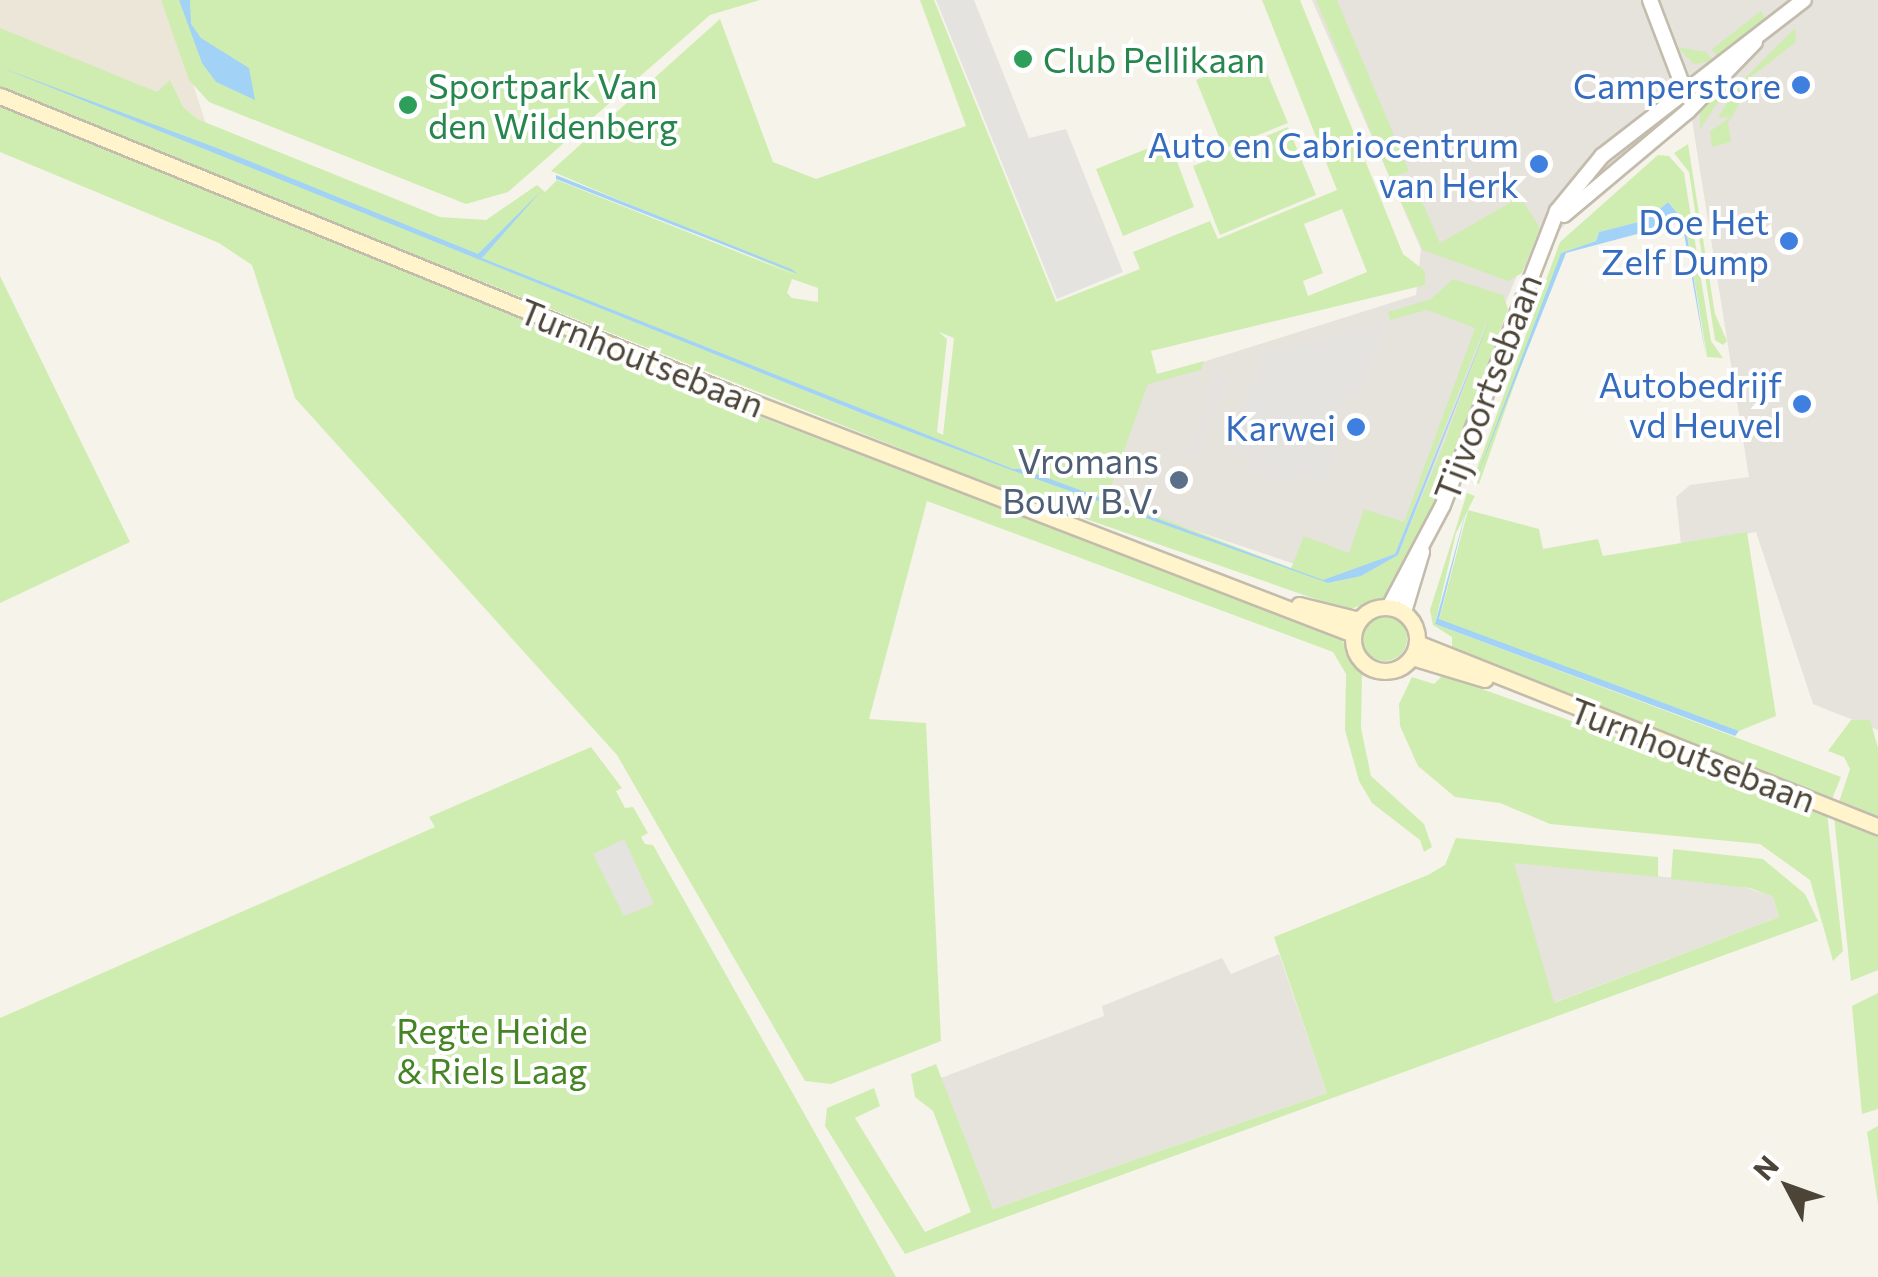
<!DOCTYPE html>
<style>
body{margin:0}
#map{position:relative;width:1878px;height:1277px;overflow:hidden;background:#f6f3eb;font-family:Commissioner,sans-serif}
div>[style]{position:absolute}
[style*='--x']{left:calc(var(--x)*1px);top:calc(var(--y)*1px);width:calc(var(--w)*1px);rotate:calc(var(--a)*1deg)}
.residential>*{inset:0;background:#ebe6d8}
.industrial>*{inset:0;background:#e6e2dc}
.green>*{inset:0;background:#d0edb1}
.round{border-radius:50%}
.parking>*{inset:0;background:#e5e3df}
.water>*{inset:0;background:#a3d2f7}
.roads{filter:drop-shadow(2px 0 #c3bcac) drop-shadow(-2px 0 #c3bcac) drop-shadow(0 2px #c3bcac) drop-shadow(0 -2px #c3bcac)}
.tertiary>*{height:14px;margin:-7px;padding:0 7px;transform-origin:7px;border-radius:7px;background:#fff}
.secondary>*{height:15px;margin:-7.5px;padding:0 7.5px;transform-origin:7.5px;border-radius:7.5px;background:#fff4cc}
.secondary>.ring{margin:-7.5px;padding:0;box-sizing:content-box;background:none;border:15px solid #fff4cc;border-radius:50%}
.dots>*{width:28px;height:28px;translate:-50% -50%;box-sizing:border-box;border:5px solid #fff;border-radius:50%}
span{translate:-50% -50%;white-space:nowrap;text-align:center;line-height:1.15;-webkit-text-stroke:8px #fff;paint-order:stroke}
.leisure-label{font-size:35px;color:#27864d}
.left{translate:0 -50%;text-align:left}
.shop-label{font-size:35px;color:#366cbe}
.right{translate:-100% -50%;text-align:right}
.street-label{font-size:35px;color:#4c4537}
.service-label{font-size:35px;color:#4e5e75}
.park-label{font-size:35px;color:#458424}
.north{position:absolute;left:1738px;top:1137px;width:100px;height:100px;-webkit-text-stroke:8px #fff;paint-order:stroke;rotate:311deg;font-size:28px;font-weight:700;line-height:40px;text-align:center;color:#4c4537}
.north::after{content:'';display:block;margin:auto;width:35px;height:45px;background:#4c4537;clip-path:polygon(50% 0,100% 100%,50% 72%,0 100%)}
</style>
<div id="map">
<div class="residential">
<i style="clip-path:polygon(0 0,166px 0,212px 143px,0 69px)"></i>
</div>
<div class="industrial">
<i style="clip-path:polygon(1312px 0,1878px 0,1878px 730px,1813px 704px,1756px 532px,1681px 544px,1676px 497px,1690px 485px,1749px 477px,1691px 114px,1635px 152px,1517px 275px,1385px 594px,1103px 500px,1143px 381px,1416px 295px,1421px 249px)"></i>
<i style="clip-path:polygon(1513px 862px,1736px 884px,1773px 897px,1779px 917px,1553px 1003px)"></i>
<i style="clip-path:polygon(1279px 954px,1327px 1093px,993px 1209px,941px 1078px,1104px 1016px,1102px 1006px,1222px 958px,1231px 974px)"></i>
</div>
<div class="green">
<i style="clip-path:polygon(161px 0,760px 0,710px 15px,508px 192px,466px 204px,209px 102px,189px 80px)"></i>
<i style="clip-path:polygon(evenodd,920px 0,934px 0,1056px 302px,1140px 269px,1133px 252px,1210px 221px,1218px 239px,1337px 190px,1262px 0,1300px 0,1403px 254px,1425px 271px,1425px 285px,1151px 351px,1157px 374px,1204px 361px,1201px 370px,1148px 384px,1107px 497px,1291px 568px,1304px 536px,1349px 553px,1364px 509px,1404px 522px,1475px 328px,1427px 310px,1390px 320px,1388px 312px,1431px 299px,1453px 279px,1503px 295px,1508px 309px,1432px 513px,1384px 598px,1347px 610px,1014px 494px,0 89px,0 28px,157px 92px,170px 80px,183px 107px,197px 119px,440px 217px,486px 220px,537px 185px,545px 192px,557px 180px,798px 276px,551px 171px,720px 19px,773px 162px,816px 179px,966px 126px,920px 0,1342px 209px,1367px 272px,1308px 296px,1303px 281px,1323px 273px,1304px 224px,1342px 209px,920px 0,484px 261px,1013px 469px,1023px 469px,1135px 514px,871px 417px,484px 261px,920px 0,792px 279px,818px 288px,818px 302px,792px 298px,787px 293px,792px 279px,920px 0,1490px 313px,1445px 441px,1398px 555px,1361px 576px,1328px 583px,1324px 580px,1395px 554px,1490px 313px,920px 0,939px 332px,954px 338px,943px 435px,937px 432px,947px 339px,939px 332px)"></i>
<i style="clip-path:polygon(1316px 0,1337px 0,1409px 171px,1390px 178px)"></i>
<i style="clip-path:polygon(1761px 11px,1766px 20px,1718px 58px,1712px 49px)"></i>
<i style="clip-path:polygon(1795px 28px,1796px 42px,1738px 87px,1744px 96px,1728px 123px,1731px 142px,1712px 147px,1710px 131px,1731px 117px,1718px 118px,1736px 87px)"></i>
<i style="clip-path:polygon(1677px 47px,1706px 52px,1714px 61px,1694px 64px)"></i>
<i style="clip-path:polygon(1259px 54px,1288px 123px,1224px 149px,1196px 80px)"></i>
<i style="clip-path:polygon(1728px 80px,1730px 84px,1700px 129px,1700px 111px)"></i>
<i style="clip-path:polygon(0 106px,620px 356px,657px 378px,1339px 635px,1362px 675px,1361px 728px,1371px 776px,1424px 824px,1432px 847px,1424px 852px,1420px 840px,1372px 803px,1359px 781px,1345px 730px,1346px 674px,1333px 652px,927px 501px,869px 719px,926px 723px,941px 1041px,831px 1084px,805px 1081px,617px 755px,295px 398px,252px 265px,219px 243px,0 152px)"></i>
<i style="clip-path:polygon(1288px 127px,1316px 195px,1220px 235px,1193px 166px)"></i>
<i style="clip-path:polygon(1169px 140px,1194px 207px,1123px 236px,1096px 169px)"></i>
<i style="clip-path:polygon(1688px 144px,1715px 314px,1727px 341px,1723px 345px,1715px 340px,1689px 172px,1674px 153px)"></i>
<i style="clip-path:polygon(1658px 155px,1669px 156px,1684px 173px,1711px 341px,1723px 358px,1707px 357px,1685px 222px,1668px 202px,1646px 220px,1599px 232px,1596px 241px,1561px 253px,1479px 484px,1472px 482px,1560px 242px)"></i>
<i style="clip-path:polygon(1412px 178px,1440px 243px,1520px 197px,1540px 228px,1522px 273px,1508px 281px,1423px 250px,1394px 186px)"></i>
<i style="clip-path:polygon(0 276px,130px 542px,0 603px)"></i>
<i style="clip-path:polygon(1467px 493px,1475px 496px,1456px 533px,1435px 624px,1841px 777px,1832px 799px,1452px 649px,1452px 637px,1433px 625px,1430px 610px)"></i>
<i style="clip-path:polygon(1468px 510px,1539px 529px,1543px 549px,1598px 539px,1603px 556px,1747px 532px,1776px 716px,1739px 731px,1439px 620px)"></i>
<i class="round" style="left:1363px;top:617px;width:44px;height:44px"></i>
<i style="clip-path:polygon(1443px 675px,1827px 813px,1843px 951px,1833px 961px,1810px 880px,1760px 844px,1550px 824px,1500px 803px,1455px 797px,1418px 766px,1400px 726px,1399px 704px,1412px 677px,1434px 684px)"></i>
<i style="clip-path:polygon(1851px 720px,1870px 720px,1878px 748px,1878px 818px,1839px 802px,1850px 769px,1844px 757px,1828px 751px)"></i>
<i style="clip-path:polygon(591px 747px,622px 788px,616px 791px,625px 808px,633px 807px,648px 833px,641px 837px,645px 844px,653px 845px,896px 1277px,0 1277px,0 1018px,435px 827px,429px 817px)"></i>
<i style="clip-path:polygon(1834px 816px,1878px 834px,1878px 970px,1851px 981px)"></i>
<i style="clip-path:polygon(1456px 838px,1658px 857px,1658px 877px,1514px 863px,1554px 1003px,1779px 917px,1773px 897px,1750px 888px,1671px 879px,1673px 849px,1763px 859px,1805px 894px,1818px 921px,905px 1254px,825px 1126px,827px 1108px,874px 1088px,880px 1106px,855px 1118px,925px 1232px,971px 1212px,933px 1111px,915px 1097px,911px 1074px,936px 1064px,993px 1209px,1327px 1093px,1274px 937px,1428px 875px,1445px 865px)"></i>
<i style="clip-path:polygon(1878px 993px,1878px 1109px,1862px 1114px,1852px 1006px)"></i>
<i style="clip-path:polygon(1878px 1126px,1878px 1204px,1867px 1132px)"></i>
</div>
<div class="parking">
<i style="clip-path:polygon(936px 0,974px 0,1029px 138px,1066px 129px,1123px 272px,1057px 299px)"></i>
<i style="clip-path:polygon(1390px 320px,1357px 398px,1347px 395px,1329px 444px,1339px 448px,1326px 484px,1294px 473px,1290px 484px,1249px 469px,1253px 458px,1228px 448px,1262px 354px)"></i>
<i style="clip-path:polygon(1218px 371px,1228px 375px,1197px 459px,1187px 455px)"></i>
<i style="clip-path:polygon(624px 839px,654px 904px,624px 916px,593px 854px)"></i>
</div>
<div class="water">
<i style="clip-path:polygon(179px 0,190px 0,191px 24px,201px 38px,249px 68px,255px 100px,216px 82px,202px 63px)"></i>
<i style="clip-path:polygon(0 67px,217px 148px,478px 254px,541px 191px,482px 258px,1013px 469px,1023px 469px,1323px 580px,1395px 554px,1492px 314px,1398px 555px,1361px 576px,1328px 583px,1014px 471px,871px 417px)"></i>
<i style="clip-path:polygon(556px 175px,791px 269px,798px 274px,556px 179px)"></i>
<i style="clip-path:polygon(1668px 202px,1685px 222px,1706px 357px,1682px 222px,1566px 253px,1476px 479px,1561px 253px,1596px 241px,1599px 232px,1646px 220px)"></i>
<i style="clip-path:polygon(1468px 504px,1439px 619px,1739px 731px,1735px 736px,1435px 624px)"></i>
</div>
<div class="roads">
<div class="tertiary">
<i style="--x:1650;--y:0;--w:104;--a:69.1"></i>
<i style="--x:1564;--y:215;--w:162;--a:-40"></i>
<i style="--x:1688;--y:111;--w:96;--a:-45.8"></i>
<i style="--x:1389;--y:607;--w:115;--a:-62.1"></i>
<i style="--x:1443;--y:505;--w:315;--a:-68.8"></i>
<i style="--x:1557;--y:211;--w:71;--a:-50.7"></i>
<i style="--x:1602;--y:156;--w:255;--a:-37.7"></i>
<i style="--x:1404;--y:612;--w:63;--a:-73.3"></i>
</div>
<div class="secondary">
<i style="--x:0;--y:96;--w:803;--a:22.16"></i>
<i style="--x:744;--y:399;--w:653;--a:21.1"></i>
<i style="--x:1299;--y:605;--w:62;--a:14"></i>
<i class="ring" style="left:1353px;top:607px;width:49px;height:49px"></i>
<i style="--x:1417;--y:643;--w:496;--a:21.7"></i>
<i style="--x:1412;--y:657;--w:76;--a:16.8"></i>
</div>
</div>
<div class="dots">
<i style="left:1023px;top:59px;background:#2e9e5b"></i>
<i style="left:1801px;top:85px;background:#3f7fe0"></i>
<i style="left:408px;top:105px;background:#2e9e5b"></i>
<i style="left:1539px;top:164px;background:#3f7fe0"></i>
<i style="left:1789px;top:241px;background:#3f7fe0"></i>
<i style="left:1802px;top:404px;background:#3f7fe0"></i>
<i style="left:1356px;top:427px;background:#3f7fe0"></i>
<i style="left:1179px;top:480px;background:#5c6f8a"></i>
</div>
<div class="leisure-label">
<span class="left" style="left:1043px;top:59px">Club Pellikaan</span>
<span class="left" style="left:428px;top:105px">Sportpark Van<br>den Wildenberg</span>
</div>
<div class="shop-label">
<span class="right" style="left:1781px;top:85px">Camperstore</span>
<span class="right" style="left:1519px;top:164px">Auto en Cabriocentrum<br>van Herk</span>
<span class="right" style="left:1769px;top:241px">Doe Het<br>Zelf Dump</span>
<span class="right" style="left:1782px;top:404px">Autobedrijf<br>vd Heuvel</span>
<span class="right" style="left:1336px;top:427px">Karwei</span>
</div>
<div class="street-label">
<span style="left:642px;top:357px;rotate:22deg">Turnhoutsebaan</span>
<span style="left:1487px;top:387px;rotate:-69deg">Tijvoortsebaan</span>
<span style="left:1693px;top:754px;rotate:21deg">Turnhoutsebaan</span>
</div>
<div class="service-label">
<span class="right" style="left:1159px;top:480px">Vromans<br>Bouw B.V.</span>
</div>
<div class="park-label">
<span style="left:492px;top:1050px">Regte Heide<br>&amp; Riels Laag</span>
</div>
<div class="north">N</div>
</div>
